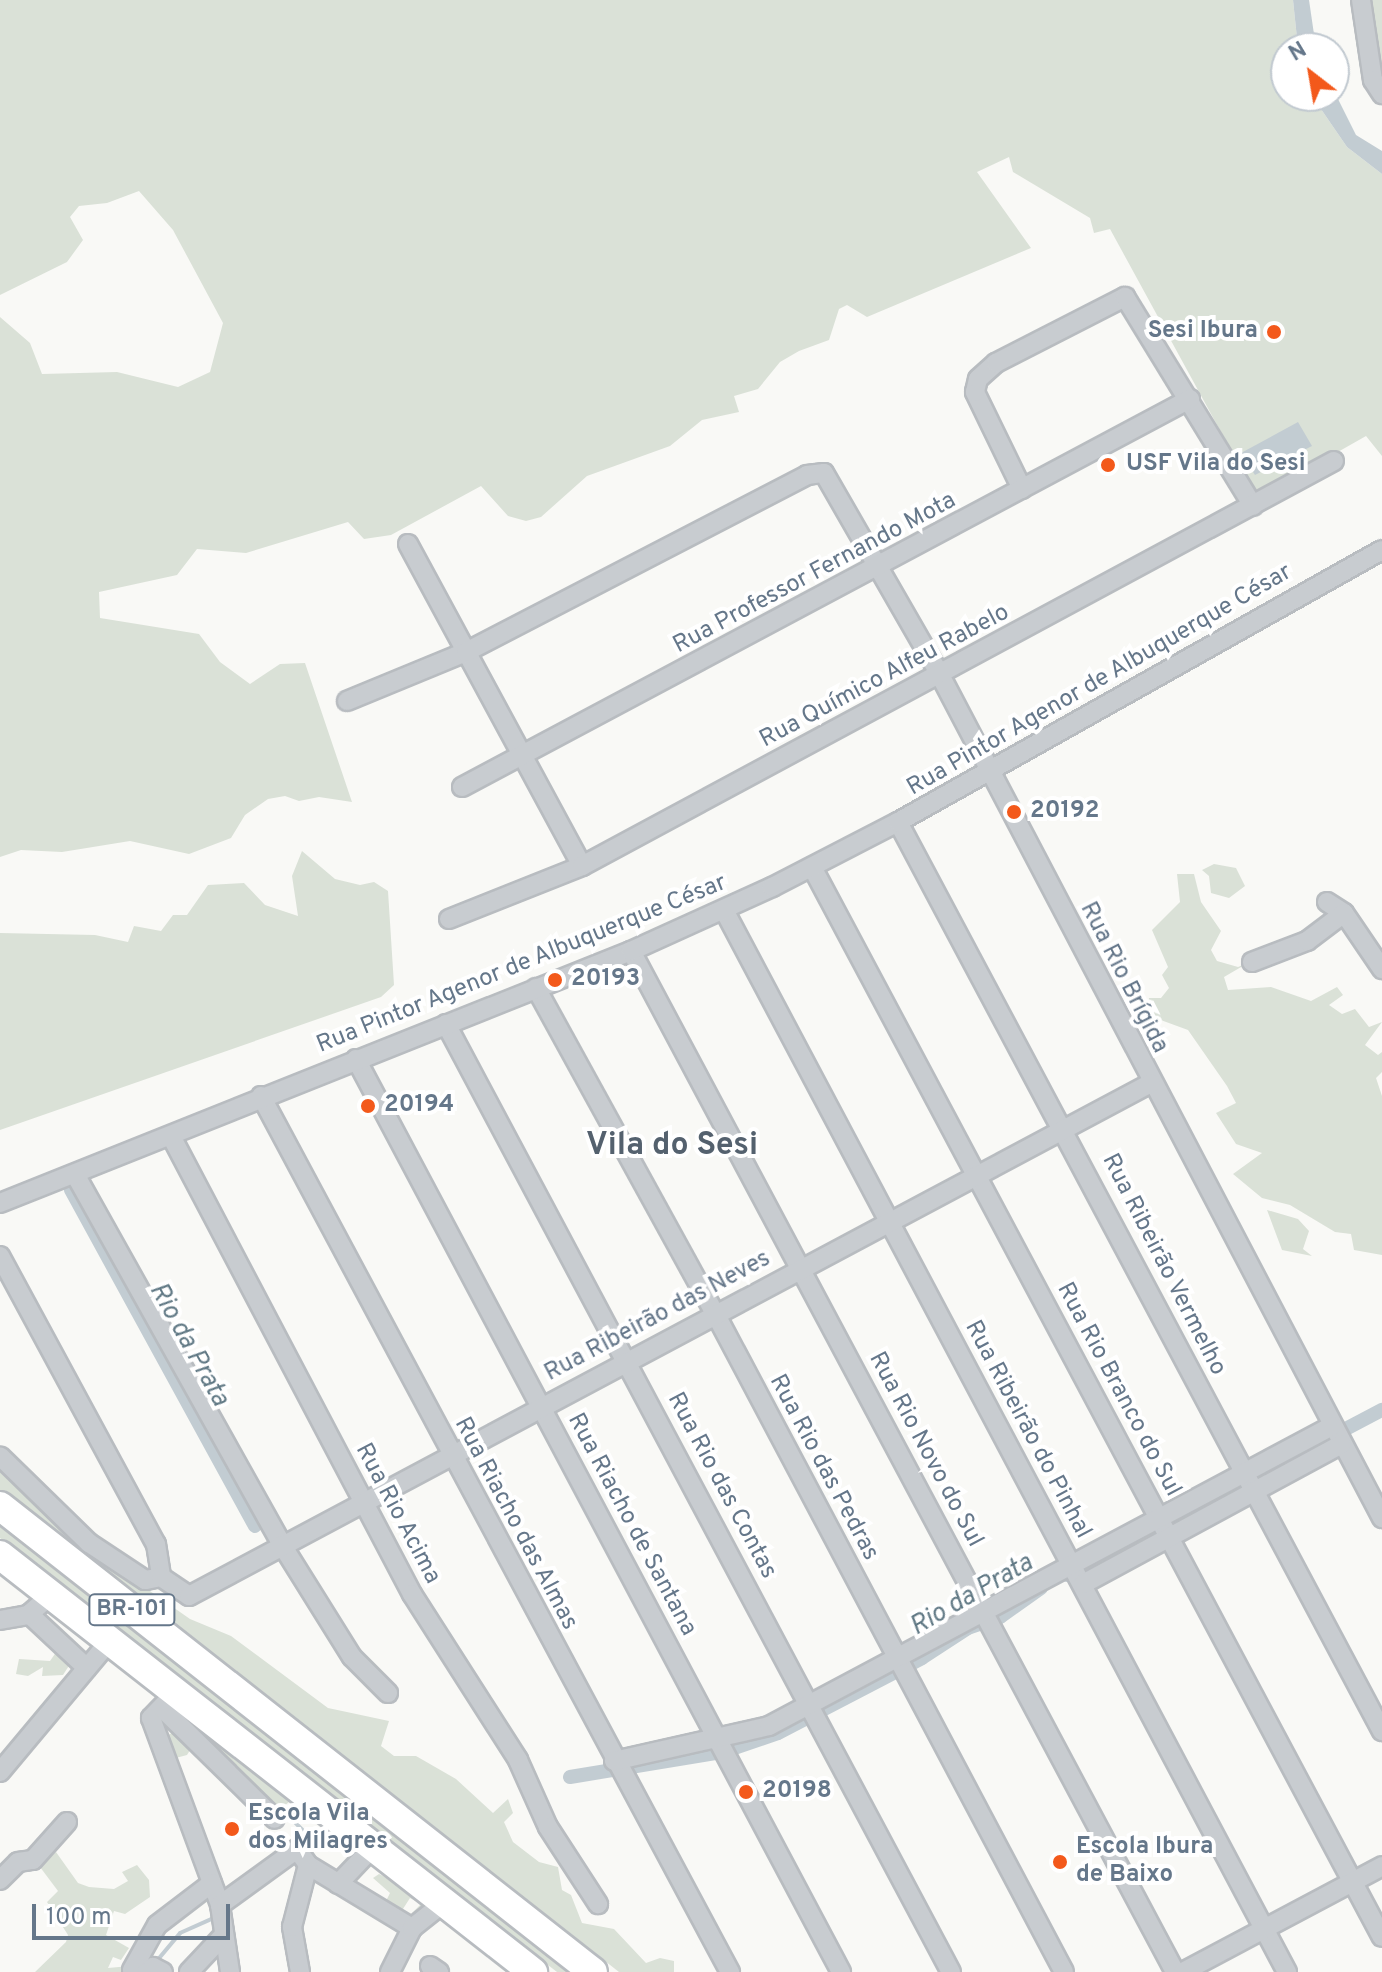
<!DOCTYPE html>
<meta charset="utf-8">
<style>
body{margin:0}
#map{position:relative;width:1382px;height:1972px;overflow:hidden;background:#f9f9f6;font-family:Overpass,sans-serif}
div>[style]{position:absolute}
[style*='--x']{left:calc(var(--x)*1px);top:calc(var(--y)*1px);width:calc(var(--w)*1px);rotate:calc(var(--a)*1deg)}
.green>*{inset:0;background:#dae1d7}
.water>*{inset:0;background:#c2ccd2}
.stream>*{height:4px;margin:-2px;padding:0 2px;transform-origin:2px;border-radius:2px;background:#c2ccd2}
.canal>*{height:14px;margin:-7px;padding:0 7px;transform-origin:7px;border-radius:7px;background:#c2ccd2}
.roads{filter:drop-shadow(2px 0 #b8bcc0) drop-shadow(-2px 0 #b8bcc0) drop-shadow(0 2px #b8bcc0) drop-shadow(0 -2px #b8bcc0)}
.minor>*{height:18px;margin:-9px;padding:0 9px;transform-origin:9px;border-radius:9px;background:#c8ccd0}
.highway>*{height:28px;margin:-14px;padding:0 14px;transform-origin:14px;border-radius:14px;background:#fff}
.dots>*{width:22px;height:22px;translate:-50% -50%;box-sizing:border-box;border:4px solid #fff;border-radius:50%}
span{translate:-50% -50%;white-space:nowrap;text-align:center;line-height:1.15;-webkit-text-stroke:8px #fff;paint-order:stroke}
.shield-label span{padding:2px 6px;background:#fff;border:2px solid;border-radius:6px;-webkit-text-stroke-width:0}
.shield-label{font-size:22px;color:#65778a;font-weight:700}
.poi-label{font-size:24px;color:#65778a;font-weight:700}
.right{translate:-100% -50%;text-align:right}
.left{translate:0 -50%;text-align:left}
.street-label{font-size:24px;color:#65778a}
.water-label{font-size:26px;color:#617985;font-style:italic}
.district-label{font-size:32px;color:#54616e;font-weight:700}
.north{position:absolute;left:1270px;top:32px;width:80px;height:80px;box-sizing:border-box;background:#fff;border:2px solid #c1c9d0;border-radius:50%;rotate:329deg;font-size:22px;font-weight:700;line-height:32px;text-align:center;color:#65778a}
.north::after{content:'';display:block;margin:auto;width:28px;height:36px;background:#f3591b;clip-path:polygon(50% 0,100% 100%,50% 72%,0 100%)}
.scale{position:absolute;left:32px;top:1904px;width:198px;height:36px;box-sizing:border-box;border:4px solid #65778a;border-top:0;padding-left:10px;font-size:24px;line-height:28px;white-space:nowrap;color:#65778a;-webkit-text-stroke:6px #fff;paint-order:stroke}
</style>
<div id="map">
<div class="green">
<i style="clip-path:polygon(0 0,1293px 0,1298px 48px,1286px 48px,1286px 96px,1312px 96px,1347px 147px,1382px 174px,1382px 456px,1366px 436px,1257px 498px,1110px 229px,1094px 233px,1090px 218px,1013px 172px,1009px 157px,977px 172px,1031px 248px,867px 317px,847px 305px,839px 309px,829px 340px,799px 351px,780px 362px,758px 389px,734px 396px,739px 412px,702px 420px,670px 446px,587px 476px,541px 517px,526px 521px,508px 516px,481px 486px,391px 535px,364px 539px,348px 522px,246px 553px,197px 549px,177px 575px,99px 592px,100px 618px,199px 634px,220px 662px,250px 684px,280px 664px,305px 663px,352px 802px,319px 797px,299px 801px,285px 796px,268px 799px,245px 815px,231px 838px,189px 854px,130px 841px,62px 852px,21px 850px,0 857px,0 317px,30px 343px,42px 374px,117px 372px,178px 387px,210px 372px,223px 323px,173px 230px,139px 191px,107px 203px,79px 206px,70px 217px,83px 240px,67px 262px,0 295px)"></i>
<i style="clip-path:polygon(1366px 0,1382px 0,1382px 83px)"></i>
<i style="clip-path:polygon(302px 851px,335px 879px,360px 885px,374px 882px,388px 891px,394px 985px,381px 997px,0 1130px,0 933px,95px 935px,128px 942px,134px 926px,161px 931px,173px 915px,187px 915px,208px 885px,244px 883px,265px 905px,298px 916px,292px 876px)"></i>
<i style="clip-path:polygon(1214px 864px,1236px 868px,1245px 886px,1229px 898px,1211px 893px,1209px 876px,1202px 870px)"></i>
<i style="clip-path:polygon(1177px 874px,1194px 874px,1201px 902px,1221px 931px,1211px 950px,1217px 961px,1238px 967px,1248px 963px,1224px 977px,1228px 990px,1271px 987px,1311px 1001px,1337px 987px,1343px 995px,1329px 1005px,1342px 1014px,1355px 1009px,1369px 1027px,1382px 1022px,1365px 1045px,1378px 1055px,1382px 1052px,1382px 1072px,1376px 1078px,1382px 1096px,1382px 1255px,1354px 1250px,1351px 1234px,1335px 1232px,1290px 1205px,1262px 1198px,1233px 1174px,1262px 1153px,1236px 1144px,1216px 1113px,1236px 1103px,1227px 1086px,1188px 1030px,1147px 1015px,1149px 998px,1161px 998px,1169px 988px,1162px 975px,1168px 967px,1152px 930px,1180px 902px)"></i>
<i style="clip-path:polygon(1267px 1210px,1298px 1219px,1309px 1231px,1303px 1249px,1312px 1256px,1282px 1250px)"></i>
<i style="clip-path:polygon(0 1461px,97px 1554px,190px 1619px,231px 1636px,328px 1708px,389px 1721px,381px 1746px,394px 1756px,416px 1756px,456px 1779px,493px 1813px,508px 1799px,513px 1813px,504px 1822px,513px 1842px,539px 1862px,558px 1867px,562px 1890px,571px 1895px,582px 1923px,614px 1929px,646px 1963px,660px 1958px,674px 1961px,674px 1972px,619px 1972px,358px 1767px,267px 1707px,0 1494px)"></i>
<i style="clip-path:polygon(0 1516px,584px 1972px,557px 1972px,383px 1837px,0 1538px)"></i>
<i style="clip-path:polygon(59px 1648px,72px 1661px,63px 1675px,42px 1676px,43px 1667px,28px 1676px,16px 1674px,19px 1659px,50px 1661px)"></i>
<i style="clip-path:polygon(192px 1724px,230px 1751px,290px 1801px,281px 1809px,265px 1799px)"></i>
<i style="clip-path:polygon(177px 1730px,195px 1742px,187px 1755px,172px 1759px,165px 1737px)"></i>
<i style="clip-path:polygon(56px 1852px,78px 1883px,89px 1887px,114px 1889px,128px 1881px,122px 1872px,137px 1865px,149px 1880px,150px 1897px,125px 1914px,114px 1911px,106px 1935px,129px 1948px,121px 1960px,113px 1957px,108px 1968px,130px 1966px,130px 1972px,35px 1972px,66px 1942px,68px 1935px,47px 1902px,58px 1891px,40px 1867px)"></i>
<i style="clip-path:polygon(379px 1874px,432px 1900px,417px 1918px,412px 1913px,421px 1904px,410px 1898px,401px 1912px,385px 1903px,390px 1893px,373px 1878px)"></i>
</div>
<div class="water">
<i style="clip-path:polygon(1293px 0,1309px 0,1316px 48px,1298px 48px)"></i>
<i style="clip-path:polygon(1334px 91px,1356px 135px,1382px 151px,1382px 174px,1347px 147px,1312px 96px,1334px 96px)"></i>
<i style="clip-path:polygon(1298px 422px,1312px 446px,1255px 475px,1241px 453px)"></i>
</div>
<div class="stream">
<i style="--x:284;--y:1811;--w:50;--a:45.8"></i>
<i style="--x:319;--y:1847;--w:13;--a:157"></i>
<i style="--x:155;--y:1963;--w:39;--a:-50"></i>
<i style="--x:180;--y:1933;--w:39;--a:-24"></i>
</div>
<div class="canal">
<i style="--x:71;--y:1190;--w:383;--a:61.3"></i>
<i style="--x:1154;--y:1530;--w:258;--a:-27.8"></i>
<i style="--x:1067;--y:1575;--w:40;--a:-20.2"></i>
<i style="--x:1105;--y:1561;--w:26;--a:-47"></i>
<i style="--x:570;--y:1777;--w:155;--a:-9.3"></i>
<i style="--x:723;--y:1752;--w:58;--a:-19.1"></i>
<i style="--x:778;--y:1733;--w:162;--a:-27.5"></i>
<i style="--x:922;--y:1658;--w:55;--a:-33.1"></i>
<i style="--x:968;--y:1628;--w:34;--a:-19"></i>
<i style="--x:1000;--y:1617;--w:50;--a:-35.3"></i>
</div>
<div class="roads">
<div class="minor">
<i style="--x:1361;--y:0;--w:81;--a:81.5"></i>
<i style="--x:1373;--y:80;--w:17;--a:57"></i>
<i style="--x:1022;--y:489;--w:108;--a:-115.9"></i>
<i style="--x:975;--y:392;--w:13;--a:-77"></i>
<i style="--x:978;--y:379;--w:24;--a:-42"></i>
<i style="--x:996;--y:363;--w:145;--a:-27.1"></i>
<i style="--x:1125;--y:297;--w:245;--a:58.5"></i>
<i style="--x:408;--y:544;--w:366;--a:61.6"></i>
<i style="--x:347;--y:701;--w:129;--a:-22.4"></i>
<i style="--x:466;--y:652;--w:384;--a:-27.4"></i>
<i style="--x:807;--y:475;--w:17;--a:-7"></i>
<i style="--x:824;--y:473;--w:233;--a:60.1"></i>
<i style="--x:940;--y:675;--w:952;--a:62.33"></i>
<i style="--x:462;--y:787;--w:825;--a:-28.06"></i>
<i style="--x:898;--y:822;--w:1030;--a:61.97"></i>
<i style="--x:812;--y:867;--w:1212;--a:61.96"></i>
<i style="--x:1327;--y:902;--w:20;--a:33"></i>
<i style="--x:1344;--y:913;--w:68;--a:55.8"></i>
<i style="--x:724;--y:910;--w:1202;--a:62.07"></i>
<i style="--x:449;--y:919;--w:143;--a:-21.7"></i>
<i style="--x:582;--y:866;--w:854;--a:-28.31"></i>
<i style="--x:631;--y:951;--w:1157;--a:61.95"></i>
<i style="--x:1252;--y:962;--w:59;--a:-20.9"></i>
<i style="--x:1307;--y:941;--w:46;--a:-37.1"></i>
<i style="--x:536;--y:988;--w:373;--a:61.2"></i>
<i style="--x:716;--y:1315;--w:743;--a:62.09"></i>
<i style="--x:446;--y:1024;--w:1074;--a:61.96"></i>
<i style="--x:356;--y:1059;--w:1034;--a:62.02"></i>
<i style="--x:261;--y:1096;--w:994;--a:61.84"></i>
<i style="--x:171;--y:1136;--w:518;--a:62.25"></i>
<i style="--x:412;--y:1594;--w:197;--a:57.4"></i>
<i style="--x:518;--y:1760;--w:73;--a:65.9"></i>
<i style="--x:548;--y:1827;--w:92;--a:57"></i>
<i style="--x:76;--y:1176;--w:423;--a:60.8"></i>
<i style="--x:282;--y:1545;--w:132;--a:58"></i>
<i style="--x:352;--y:1657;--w:51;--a:45"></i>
<i style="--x:0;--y:1203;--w:679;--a:-21.77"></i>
<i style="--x:631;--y:951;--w:155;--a:-24.4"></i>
<i style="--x:772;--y:887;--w:142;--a:-27.3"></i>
<i style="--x:898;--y:822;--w:555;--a:-29.34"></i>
<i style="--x:0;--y:1256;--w:328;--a:61.6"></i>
<i style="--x:156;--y:1544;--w:33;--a:81"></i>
<i style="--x:161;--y:1577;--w:16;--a:169"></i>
<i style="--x:145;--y:1580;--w:67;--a:-146.5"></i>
<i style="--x:89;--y:1543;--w:124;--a:-135.7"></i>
<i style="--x:161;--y:1577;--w:34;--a:34"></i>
<i style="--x:189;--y:1596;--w:1090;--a:-28.07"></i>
<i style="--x:1083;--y:1584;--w:294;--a:-28.4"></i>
<i style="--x:29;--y:1614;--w:79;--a:43"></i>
<i style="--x:0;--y:1620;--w:28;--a:-10"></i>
<i style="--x:28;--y:1615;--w:32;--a:-41"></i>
<i style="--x:178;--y:1690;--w:39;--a:134"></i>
<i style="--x:151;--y:1718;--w:199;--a:69.7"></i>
<i style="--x:220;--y:1905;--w:68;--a:81.5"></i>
<i style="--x:162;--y:1708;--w:158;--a:44.5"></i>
<i style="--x:614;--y:1761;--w:159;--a:-12.7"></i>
<i style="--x:769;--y:1726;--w:638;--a:-28.05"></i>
<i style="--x:0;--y:1772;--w:175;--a:-50.1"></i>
<i style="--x:0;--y:1880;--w:25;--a:-45"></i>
<i style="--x:18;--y:1862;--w:15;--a:-8"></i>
<i style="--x:33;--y:1860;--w:51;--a:-48.2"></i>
<i style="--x:338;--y:1884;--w:54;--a:-46.5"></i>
<i style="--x:220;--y:1905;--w:95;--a:-36"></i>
<i style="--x:297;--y:1849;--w:19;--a:55"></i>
<i style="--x:308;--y:1865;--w:122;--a:31.2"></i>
<i style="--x:430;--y:1966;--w:11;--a:34"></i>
<i style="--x:132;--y:1970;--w:51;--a:-60.9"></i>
<i style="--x:157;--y:1925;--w:69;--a:-37.4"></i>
<i style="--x:147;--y:1972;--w:8;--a:-40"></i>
<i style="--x:153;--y:1967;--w:11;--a:27"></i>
<i style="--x:189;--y:1972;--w:47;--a:-46.7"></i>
<i style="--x:300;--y:1972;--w:46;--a:-100.1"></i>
<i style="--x:292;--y:1927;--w:64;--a:-75.5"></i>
<i style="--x:390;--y:1972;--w:49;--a:-63.4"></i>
<i style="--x:412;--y:1928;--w:43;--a:-38.5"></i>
<i style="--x:1183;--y:1972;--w:225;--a:-28"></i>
</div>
<div class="highway">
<i style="--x:0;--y:1506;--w:754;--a:38.16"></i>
<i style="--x:0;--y:1555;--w:677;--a:38.04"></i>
</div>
</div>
<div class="dots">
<i style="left:1274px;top:332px;background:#f3591b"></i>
<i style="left:1108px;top:465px;background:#f3591b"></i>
<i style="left:1014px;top:812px;background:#f3591b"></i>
<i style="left:555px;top:980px;background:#f3591b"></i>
<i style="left:368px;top:1106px;background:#f3591b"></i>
<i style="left:746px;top:1792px;background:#f3591b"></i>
<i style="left:232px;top:1829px;background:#f3591b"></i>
<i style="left:1060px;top:1862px;background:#f3591b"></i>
</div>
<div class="shield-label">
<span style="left:132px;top:1610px">BR-101</span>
</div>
<div class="poi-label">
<span class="right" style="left:1258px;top:332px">Sesi Ibura</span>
<span class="left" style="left:1126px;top:465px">USF Vila do Sesi</span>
<span class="left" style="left:1030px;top:812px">20192</span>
<span class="left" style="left:571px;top:980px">20193</span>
<span class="left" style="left:384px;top:1106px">20194</span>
<span class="left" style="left:762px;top:1792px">20198</span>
<span class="left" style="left:248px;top:1829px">Escola Vila<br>dos Milagres</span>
<span class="left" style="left:1076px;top:1862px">Escola Ibura<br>de Baixo</span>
</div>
<div class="street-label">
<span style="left:815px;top:574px;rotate:-28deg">Rua Professor Fernando Mota</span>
<span style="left:885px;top:677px;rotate:-28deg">Rua Químico Alfeu Rabelo</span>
<span style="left:1100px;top:681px;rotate:-30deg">Rua Pintor Agenor de Albuquerque César</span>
<span style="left:522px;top:965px;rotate:-22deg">Rua Pintor Agenor de Albuquerque César</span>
<span style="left:1123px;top:978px;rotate:63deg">Rua Rio Brígida</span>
<span style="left:1163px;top:1265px;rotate:63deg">Rua Ribeirão Vermelho</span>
<span style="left:658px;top:1317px;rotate:-28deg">Rua Ribeirão das Neves</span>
<span style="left:1118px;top:1390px;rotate:62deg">Rua Rio Branco do Sul</span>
<span style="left:1027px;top:1430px;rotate:62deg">Rua Ribeirão do Pinhal</span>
<span style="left:925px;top:1450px;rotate:62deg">Rua Rio Novo do Sul</span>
<span style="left:823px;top:1468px;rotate:62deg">Rua Rio das Pedras</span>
<span style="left:721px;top:1486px;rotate:62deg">Rua Rio das Contas</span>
<span style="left:397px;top:1514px;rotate:62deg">Rua Rio Acima</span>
<span style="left:515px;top:1524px;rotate:62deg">Rua Riacho das Almas</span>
<span style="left:631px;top:1525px;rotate:62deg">Rua Riacho de Santana</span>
</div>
<div class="water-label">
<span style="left:188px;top:1345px;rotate:61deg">Rio da Prata</span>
<span style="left:972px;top:1596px;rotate:-30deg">Rio da Prata</span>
</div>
<div class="district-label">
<span style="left:672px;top:1146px">Vila do Sesi</span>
</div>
<div class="north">N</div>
<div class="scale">100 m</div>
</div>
